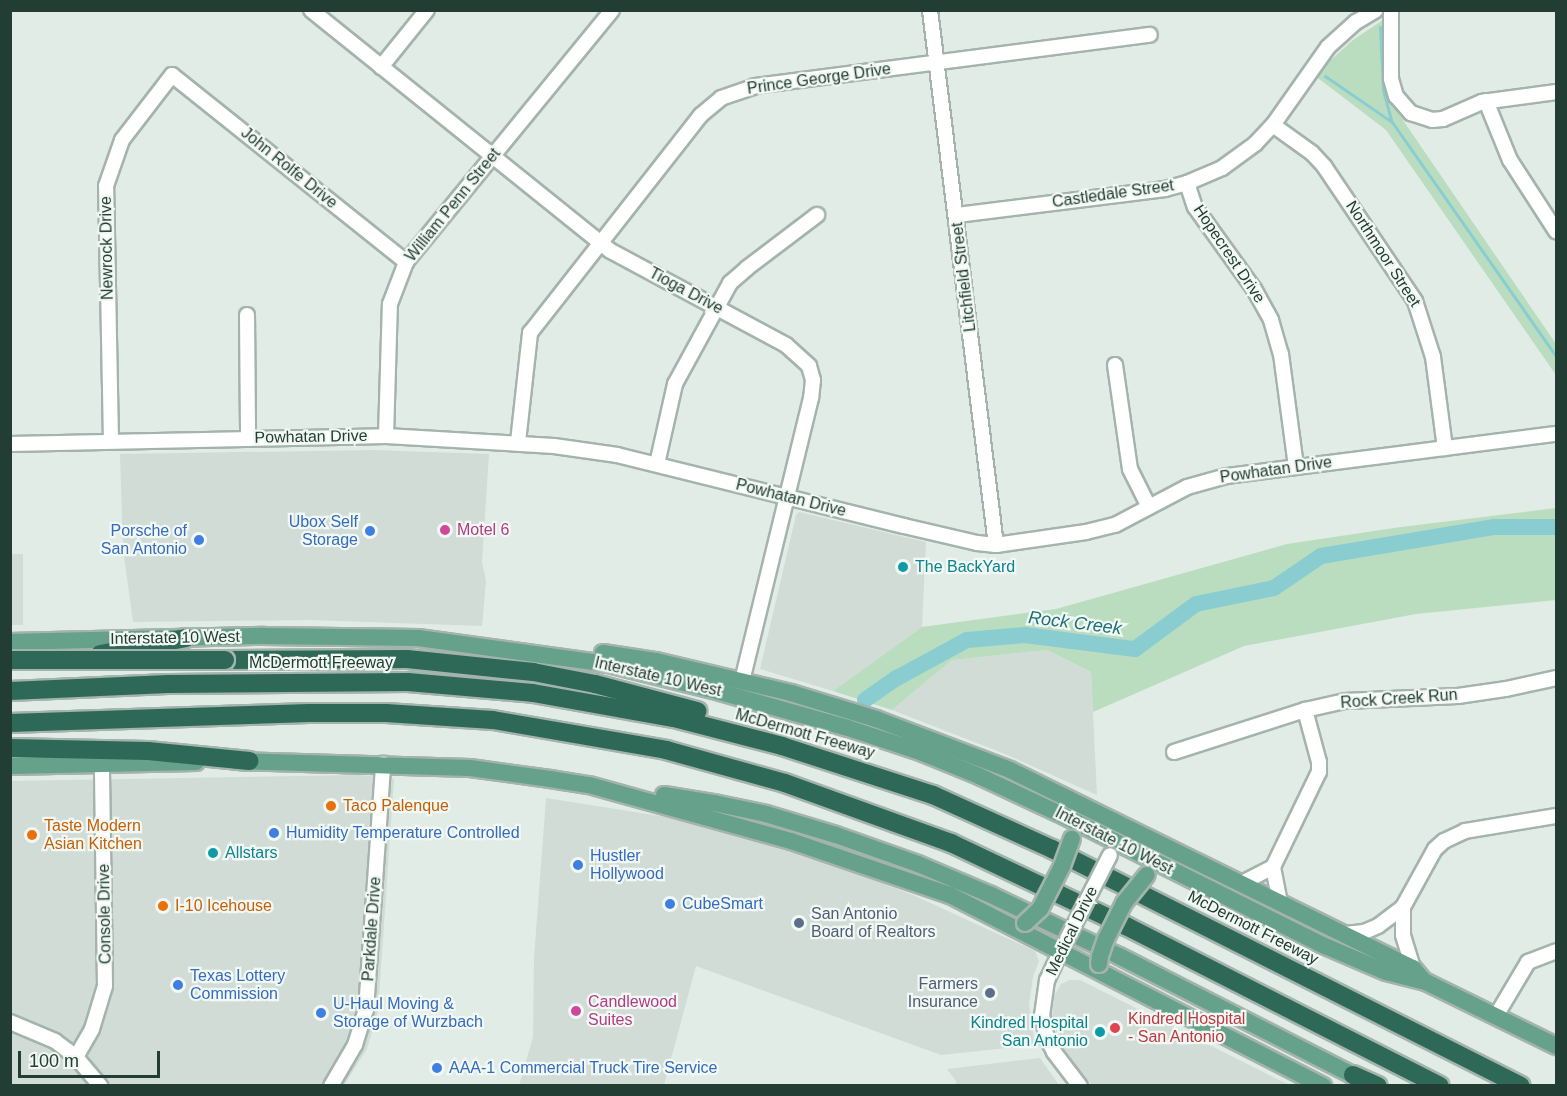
<!DOCTYPE html>
<style>
body{margin:0}
#map{position:relative;width:1567px;height:1096px;overflow:hidden;background:#e1ece6;font-family:Helvetica,sans-serif}
div>[style]{position:absolute}
[style*='--x']{left:calc(var(--x)*1px);top:calc(var(--y)*1px);width:calc(var(--w)*1px);rotate:calc(var(--a)*1deg)}
.built>*{inset:0;background:#d0dcd5}
.green>*{inset:0;background:#baddc0}
.stream>*{height:3px;margin:-1.5px;padding:0 1.5px;transform-origin:1.5px;border-radius:1.5px;background:#89cdd1}
.river>*{height:16px;margin:-8px;padding:0 8px;transform-origin:8px;border-radius:8px;background:#89cdd1}
.roads{filter:drop-shadow(2px 0 #a4b4ad) drop-shadow(-2px 0 #a4b4ad) drop-shadow(0 2px #a4b4ad) drop-shadow(0 -2px #a4b4ad)}
.minor>*{height:14px;margin:-7px;padding:0 7px;transform-origin:7px;border-radius:7px;background:#fff}
.major>*{height:16px;margin:-8px;padding:0 8px;transform-origin:8px;border-radius:8px;background:#66a18c}
.highway>*{height:18px;margin:-9px;padding:0 9px;transform-origin:9px;border-radius:9px;background:#2e6957}
.bridges{filter:drop-shadow(2px 0 #a4b4ad) drop-shadow(-2px 0 #a4b4ad) drop-shadow(0 2px #a4b4ad) drop-shadow(0 -2px #a4b4ad)}
.minor-bridge>*{height:14px;margin:-7px;padding:0 7px;transform-origin:7px;border-radius:7px;background:#fff}
.major-bridge>*{height:16px;margin:-8px;padding:0 8px;transform-origin:8px;border-radius:8px;background:#66a18c}
.highway-bridge>*{height:18px;margin:-9px;padding:0 9px;transform-origin:9px;border-radius:9px;background:#2e6957}
.dots>*{width:16px;height:16px;translate:-50% -50%;box-sizing:border-box;border:3px solid #f2f8f4;border-radius:50%}
span{translate:-50% -50%;white-space:nowrap;text-align:center;line-height:1.15;-webkit-text-stroke:4.5px #f2f8f4;paint-order:stroke}
.street-label{font-size:16px;color:#223d33}
.shop-label{font-size:16px;color:#366cbe}
.right{translate:-100% -50%;text-align:right}
.left{translate:0 -50%;text-align:left}
.hotel-label{font-size:16px;color:#b23c85}
.culture-label{font-size:16px;color:#0d838f}
.food-label{font-size:16px;color:#c56008}
.service-label{font-size:16px;color:#4e5e75}
.health-label{font-size:16px;color:#be3a42}
.water-label{font-size:18px;color:#1c7278;font-style:italic}
.frame{position:absolute;inset:0;border:12px solid #223d33;pointer-events:none}
.scale{position:absolute;left:18px;top:1051px;width:142px;height:27px;box-sizing:border-box;border:3px solid #223d33;border-top:0;padding-left:8px;font-size:18px;line-height:21px;white-space:nowrap;color:#223d33;-webkit-text-stroke:4px #f2f8f4;paint-order:stroke}
</style>
<div id="map">
<div class="built">
<i style="clip-path:polygon(373px 450px,489px 454px,482px 562px,486px 581px,482px 626px,310px 620px,133px 622px,123px 549px,120px 454px)"></i>
<i style="clip-path:polygon(799px 512px,926px 542px,922px 627px,833px 691px,760px 669px,796px 515px)"></i>
<i style="clip-path:polygon(11px 554px,23px 554px,23px 625px,11px 625px)"></i>
<i style="clip-path:polygon(1047px 650px,1091px 672px,1097px 795px,1005px 754px,892px 710px,952px 660px)"></i>
<i style="clip-path:polygon(361px 775px,394px 779px,378px 1011px,367px 1049px,344px 1085px,11px 1085px,10px 781px)"></i>
<i style="clip-path:polygon(546px 798px,698px 822px,822px 860px,913px 895px,1035px 951px,1039px 961px,1033px 977px,1029px 1005px,1035px 1045px,941px 1055px,696px 966px,664px 1085px,519px 1086px,533px 1037px,534px 958px)"></i>
<i style="clip-path:polygon(1070px 980px,1080px 980px,1289px 1085px,1092px 1085px,1071px 1061px,1058px 1038px,1052px 1018px,1054px 996px,1061px 984px)"></i>
<i style="clip-path:polygon(1040px 1058px,1059px 1085px,956px 1085px,956px 1081px,947px 1069px)"></i>
</div>
<div class="green">
<i style="clip-path:polygon(1383px 20px,1394px 107px,1556px 344px,1556px 375px,1386px 130px,1314px 75px,1353px 40px)"></i>
<i style="clip-path:polygon(1556px 508px,1556px 600px,1416px 614px,1244px 646px,1093px 712px,1091px 672px,1047px 650px,952px 660px,892px 710px,833px 691px,922px 627px,1056px 609px,1287px 544px,1401px 527px)"></i>
</div>
<div class="stream">
<i style="--x:1380;--y:27;--w:63;--a:87.3"></i>
<i style="--x:1383;--y:90;--w:31;--a:75"></i>
<i style="--x:1325;--y:76;--w:81;--a:34.5"></i>
<i style="--x:1392;--y:122;--w:286;--a:55"></i>
</div>
<div class="river">
<i style="--x:865;--y:700;--w:39;--a:-35"></i>
<i style="--x:897;--y:678;--w:80;--a:-28.5"></i>
<i style="--x:967;--y:640;--w:58;--a:-4.9"></i>
<i style="--x:1025;--y:635;--w:111;--a:7.3"></i>
<i style="--x:1135;--y:649;--w:76;--a:-36.4"></i>
<i style="--x:1196;--y:604;--w:80;--a:-11.6"></i>
<i style="--x:1274;--y:588;--w:57;--a:-34.2"></i>
<i style="--x:1321;--y:556;--w:176;--a:-9.5"></i>
<i style="--x:1495;--y:527;--w:61;--a:0"></i>
</div>
<div class="roads">
<div class="minor">
<i style="--x:311;--y:10;--w:383;--a:38.8"></i>
<i style="--x:609;--y:250;--w:201;--a:28.2"></i>
<i style="--x:786;--y:345;--w:31;--a:42"></i>
<i style="--x:809;--y:366;--w:15;--a:74"></i>
<i style="--x:813;--y:380;--w:18;--a:96"></i>
<i style="--x:811;--y:398;--w:291;--a:103.7"></i>
<i style="--x:930;--y:10;--w:539;--a:82.97"></i>
<i style="--x:1391;--y:10;--w:69;--a:90"></i>
<i style="--x:1391;--y:79;--w:18;--a:74"></i>
<i style="--x:1396;--y:96;--w:23;--a:49"></i>
<i style="--x:1411;--y:113;--w:22;--a:18"></i>
<i style="--x:1432;--y:120;--w:11;--a:-5"></i>
<i style="--x:1443;--y:119;--w:43;--a:-23.6"></i>
<i style="--x:1482;--y:102;--w:75;--a:-7.7"></i>
<i style="--x:381;--y:67;--w:73;--a:-51.1"></i>
<i style="--x:1486;--y:101;--w:64;--a:67.9"></i>
<i style="--x:1510;--y:160;--w:85;--a:57.1"></i>
<i style="--x:1273;--y:125;--w:48;--a:35.7"></i>
<i style="--x:1312;--y:153;--w:18;--a:47"></i>
<i style="--x:1324;--y:166;--w:163;--a:56"></i>
<i style="--x:1415;--y:301;--w:59;--a:72.2"></i>
<i style="--x:1433;--y:357;--w:92;--a:82.5"></i>
<i style="--x:1187;--y:183;--w:25;--a:72"></i>
<i style="--x:1195;--y:207;--w:101;--a:54.3"></i>
<i style="--x:1254;--y:289;--w:35;--a:61"></i>
<i style="--x:1271;--y:320;--w:35;--a:74"></i>
<i style="--x:1281;--y:354;--w:114;--a:82.4"></i>
<i style="--x:957;--y:215;--w:210;--a:-7.1"></i>
<i style="--x:1165;--y:189;--w:23;--a:-15"></i>
<i style="--x:1187;--y:183;--w:38;--a:-23"></i>
<i style="--x:1222;--y:168;--w:41;--a:-36"></i>
<i style="--x:1255;--y:144;--w:26;--a:-47"></i>
<i style="--x:1273;--y:125;--w:95;--a:-54.8"></i>
<i style="--x:1328;--y:47;--w:38;--a:-42"></i>
<i style="--x:1356;--y:22;--w:23;--a:-31"></i>
<i style="--x:247;--y:315;--w:124;--a:89.5"></i>
<i style="--x:1115;--y:365;--w:105;--a:81.8"></i>
<i style="--x:1130;--y:469;--w:42;--a:63.4"></i>
<i style="--x:386;--y:436;--w:132;--a:-88.3"></i>
<i style="--x:390;--y:304;--w:45;--a:-69.1"></i>
<i style="--x:406;--y:262;--w:325;--a:-50.7"></i>
<i style="--x:111;--y:441;--w:255;--a:-91.1"></i>
<i style="--x:106;--y:186;--w:49;--a:-70.8"></i>
<i style="--x:122;--y:140;--w:82;--a:-52.4"></i>
<i style="--x:172;--y:75;--w:300;--a:38.6"></i>
<i style="--x:518;--y:442;--w:110;--a:-83.7"></i>
<i style="--x:530;--y:333;--w:277;--a:-51.9"></i>
<i style="--x:701;--y:115;--w:26;--a:-40"></i>
<i style="--x:721;--y:98;--w:36;--a:-19"></i>
<i style="--x:755;--y:86;--w:398;--a:-7.4"></i>
<i style="--x:10;--y:444;--w:376;--a:-1.2"></i>
<i style="--x:386;--y:436;--w:168;--a:3.4"></i>
<i style="--x:554;--y:446;--w:64;--a:8.1"></i>
<i style="--x:617;--y:455;--w:296;--a:13.9"></i>
<i style="--x:904;--y:526;--w:75;--a:13.1"></i>
<i style="--x:977;--y:543;--w:19;--a:6"></i>
<i style="--x:996;--y:545;--w:91;--a:-8.2"></i>
<i style="--x:1086;--y:532;--w:30;--a:-14"></i>
<i style="--x:1115;--y:525;--w:81;--a:-27.8"></i>
<i style="--x:1187;--y:487;--w:41;--a:-15.4"></i>
<i style="--x:1227;--y:476;--w:332;--a:-7.3"></i>
<i style="--x:657;--y:464;--w:82;--a:-77.3"></i>
<i style="--x:675;--y:384;--w:115;--a:-61.4"></i>
<i style="--x:730;--y:283;--w:23;--a:-41"></i>
<i style="--x:747;--y:268;--w:88;--a:-37.1"></i>
<i style="--x:1174;--y:752;--w:138;--a:-17.8"></i>
<i style="--x:1305;--y:710;--w:41;--a:-12.7"></i>
<i style="--x:1345;--y:701;--w:113;--a:-2.5"></i>
<i style="--x:1458;--y:696;--w:49;--a:-8.3"></i>
<i style="--x:1506;--y:689;--w:51;--a:-12.4"></i>
<i style="--x:1273;--y:867;--w:106;--a:-64.2"></i>
<i style="--x:1319;--y:772;--w:10;--a:-90"></i>
<i style="--x:1319;--y:762;--w:54;--a:-105.1"></i>
<i style="--x:1242;--y:883;--w:35;--a:-27"></i>
<i style="--x:1273;--y:867;--w:36;--a:79"></i>
<i style="--x:1345;--y:934;--w:19;--a:-6"></i>
<i style="--x:1364;--y:932;--w:15;--a:-23"></i>
<i style="--x:1378;--y:926;--w:31;--a:-37"></i>
<i style="--x:1064;--y:944;--w:40;--a:115"></i>
<i style="--x:1047;--y:980;--w:35;--a:98"></i>
<i style="--x:1042;--y:1015;--w:24;--a:78"></i>
<i style="--x:1047;--y:1038;--w:16;--a:63"></i>
<i style="--x:1054;--y:1052;--w:43;--a:52.6"></i>
<i style="--x:1413;--y:968;--w:34;--a:-107"></i>
<i style="--x:1403;--y:935;--w:28;--a:-90"></i>
<i style="--x:1403;--y:907;--w:66;--a:-61.1"></i>
<i style="--x:1435;--y:849;--w:12;--a:-42"></i>
<i style="--x:1444;--y:841;--w:23;--a:-25"></i>
<i style="--x:1465;--y:831;--w:92;--a:-9.4"></i>
<i style="--x:1496;--y:1016;--w:63;--a:-59.3"></i>
<i style="--x:1528;--y:962;--w:30;--a:-21"></i>
<i style="--x:10;--y:1022;--w:49;--a:22.9"></i>
<i style="--x:55;--y:1041;--w:26;--a:37"></i>
<i style="--x:76;--y:1057;--w:38;--a:50"></i>
<i style="--x:76;--y:1057;--w:32;--a:-60"></i>
<i style="--x:92;--y:1029;--w:45;--a:-73.2"></i>
<i style="--x:105;--y:986;--w:222;--a:-90.8"></i>
<i style="--x:331;--y:1086;--w:48;--a:-59.7"></i>
<i style="--x:355;--y:1045;--w:37;--a:-73"></i>
<i style="--x:366;--y:1010;--w:247;--a:-86"></i>
</div>
<div class="major">
<i style="--x:10;--y:642;--w:254;--a:-1.4"></i>
<i style="--x:264;--y:636;--w:154;--a:0.7"></i>
<i style="--x:418;--y:638;--w:192;--a:7.8"></i>
<i style="--x:608;--y:664;--w:115;--a:14"></i>
<i style="--x:720;--y:692;--w:133;--a:15.7"></i>
<i style="--x:848;--y:728;--w:79;--a:18.4"></i>
<i style="--x:923;--y:753;--w:61;--a:22.3"></i>
<i style="--x:979;--y:776;--w:87;--a:25.1"></i>
<i style="--x:1058;--y:813;--w:298;--a:26.5"></i>
<i style="--x:1325;--y:946;--w:66;--a:23.1"></i>
<i style="--x:1386;--y:972;--w:41;--a:14"></i>
<i style="--x:1426;--y:982;--w:145;--a:26.2"></i>
<i style="--x:603;--y:653;--w:54;--a:8.6"></i>
<i style="--x:656;--y:661;--w:139;--a:13.3"></i>
<i style="--x:791;--y:693;--w:89;--a:17"></i>
<i style="--x:876;--y:719;--w:143;--a:20.8"></i>
<i style="--x:1010;--y:770;--w:449;--a:26.2"></i>
<i style="--x:1413;--y:968;--w:16;--a:50"></i>
<i style="--x:236;--y:761;--w:234;--a:1.7"></i>
<i style="--x:470;--y:768;--w:81;--a:7.8"></i>
<i style="--x:550;--y:779;--w:39;--a:9"></i>
<i style="--x:589;--y:785;--w:210;--a:15.5"></i>
<i style="--x:791;--y:841;--w:168;--a:18.8"></i>
<i style="--x:950;--y:895;--w:419;--a:27.1"></i>
<i style="--x:10;--y:766;--w:186;--a:-1.2"></i>
<i style="--x:664;--y:795;--w:51;--a:9.1"></i>
<i style="--x:714;--y:803;--w:53;--a:11.9"></i>
<i style="--x:766;--y:814;--w:73;--a:16.7"></i>
<i style="--x:836;--y:835;--w:87;--a:19.5"></i>
<i style="--x:918;--y:864;--w:79;--a:23"></i>
<i style="--x:991;--y:895;--w:142;--a:25.5"></i>
<i style="--x:1119;--y:956;--w:275;--a:27"></i>
</div>
<div class="highway">
<i style="--x:100;--y:654;--w:87;--a:-10.5"></i>
<i style="--x:225;--y:660;--w:182;--a:-0.3"></i>
<i style="--x:407;--y:659;--w:127;--a:5.9"></i>
<i style="--x:533;--y:672;--w:63;--a:11"></i>
<i style="--x:595;--y:684;--w:106;--a:14.8"></i>
<i style="--x:10;--y:691;--w:158;--a:-2.5"></i>
<i style="--x:168;--y:684;--w:240;--a:-0.5"></i>
<i style="--x:408;--y:682;--w:125;--a:5"></i>
<i style="--x:533;--y:693;--w:143;--a:10.1"></i>
<i style="--x:674;--y:718;--w:112;--a:14.5"></i>
<i style="--x:782;--y:746;--w:159;--a:18"></i>
<i style="--x:933;--y:795;--w:131;--a:24.4"></i>
<i style="--x:1052;--y:849;--w:525;--a:26.81"></i>
<i style="--x:10;--y:723;--w:299;--a:-1.9"></i>
<i style="--x:309;--y:713;--w:77;--a:0"></i>
<i style="--x:386;--y:713;--w:107;--a:3.7"></i>
<i style="--x:493;--y:720;--w:176;--a:9.8"></i>
<i style="--x:666;--y:750;--w:123;--a:15.5"></i>
<i style="--x:785;--y:783;--w:177;--a:19.9"></i>
<i style="--x:951;--y:843;--w:194;--a:25.4"></i>
<i style="--x:1126;--y:926;--w:352;--a:27"></i>
<i style="--x:10;--y:748;--w:138;--a:1.2"></i>
<i style="--x:148;--y:751;--w:102;--a:5.6"></i>
<i style="--x:1353;--y:1075;--w:27;--a:24"></i>
</div>
</div>
<div class="bridges">
<div class="minor-bridge">
<i style="--x:1067;--y:939;--w:94;--a:-62.9"></i>
</div>
<div class="major-bridge">
<i style="--x:1025;--y:923;--w:21;--a:-43"></i>
<i style="--x:1040;--y:909;--w:48;--a:-62.9"></i>
<i style="--x:1062;--y:866;--w:29;--a:-70"></i>
<i style="--x:1099;--y:964;--w:8;--a:-83"></i>
<i style="--x:1100;--y:956;--w:18;--a:-71"></i>
<i style="--x:1106;--y:939;--w:40;--a:-63.4"></i>
<i style="--x:1124;--y:903;--w:36;--a:-51"></i>
</div>
<div class="highway-bridge">
<i style="--x:10;--y:660;--w:215;--a:0"></i>
</div>
</div>
<div class="dots">
<i style="left:445px;top:530px;background:#d1479c"></i>
<i style="left:370px;top:531px;background:#3f7fe0"></i>
<i style="left:199px;top:540px;background:#3f7fe0"></i>
<i style="left:903px;top:567px;background:#0f9aa8"></i>
<i style="left:331px;top:806px;background:#e8710a"></i>
<i style="left:274px;top:833px;background:#3f7fe0"></i>
<i style="left:32px;top:835px;background:#e8710a"></i>
<i style="left:213px;top:853px;background:#0f9aa8"></i>
<i style="left:578px;top:865px;background:#3f7fe0"></i>
<i style="left:670px;top:904px;background:#3f7fe0"></i>
<i style="left:163px;top:906px;background:#e8710a"></i>
<i style="left:799px;top:923px;background:#5c6f8a"></i>
<i style="left:178px;top:985px;background:#3f7fe0"></i>
<i style="left:990px;top:993px;background:#5c6f8a"></i>
<i style="left:576px;top:1011px;background:#d1479c"></i>
<i style="left:321px;top:1013px;background:#3f7fe0"></i>
<i style="left:1115px;top:1028px;background:#e0444e"></i>
<i style="left:1100px;top:1032px;background:#0f9aa8"></i>
<i style="left:437px;top:1068px;background:#3f7fe0"></i>
</div>
<div class="street-label">
<span style="left:819px;top:79px;rotate:-8deg">Prince George Drive</span>
<span style="left:289px;top:168px;rotate:39deg">John Rolfe Drive</span>
<span style="left:1113px;top:194px;rotate:-8deg">Castledale Street</span>
<span style="left:453px;top:205px;rotate:-51deg">William Penn Street</span>
<span style="left:107px;top:248px;rotate:-91deg">Newrock Drive</span>
<span style="left:1229px;top:254px;rotate:56deg">Hopecrest Drive</span>
<span style="left:1383px;top:254px;rotate:57deg">Northmoor Street</span>
<span style="left:964px;top:277px;rotate:-97deg">Litchfield Street</span>
<span style="left:686px;top:291px;rotate:28deg">Tioga Drive</span>
<span style="left:311px;top:437px;rotate:-1deg">Powhatan Drive</span>
<span style="left:1276px;top:470px;rotate:-8deg">Powhatan Drive</span>
<span style="left:791px;top:498px;rotate:14deg">Powhatan Drive</span>
<span style="left:175px;top:638px;rotate:-1deg">Interstate 10 West</span>
<span style="left:321px;top:663px">McDermott Freeway</span>
<span style="left:658px;top:677px;rotate:13deg">Interstate 10 West</span>
<span style="left:1399px;top:699px;rotate:-4deg">Rock Creek Run</span>
<span style="left:805px;top:734px;rotate:16deg">McDermott Freeway</span>
<span style="left:1114px;top:841px;rotate:27deg">Interstate 10 West</span>
<span style="left:105px;top:914px;rotate:-91deg">Console Drive</span>
<span style="left:1253px;top:928px;rotate:27deg">McDermott Freeway</span>
<span style="left:372px;top:929px;rotate:-86deg">Parkdale Drive</span>
<span style="left:1072px;top:931px;rotate:-64deg">Medical Drive</span>
</div>
<div class="shop-label">
<span class="right" style="left:358px;top:531px">Ubox Self<br>Storage</span>
<span class="right" style="left:187px;top:540px">Porsche of<br>San Antonio</span>
<span class="left" style="left:286px;top:833px">Humidity Temperature Controlled</span>
<span class="left" style="left:590px;top:865px">Hustler<br>Hollywood</span>
<span class="left" style="left:682px;top:904px">CubeSmart</span>
<span class="left" style="left:190px;top:985px">Texas Lottery<br>Commission</span>
<span class="left" style="left:333px;top:1013px">U-Haul Moving &amp;<br>Storage of Wurzbach</span>
<span class="left" style="left:449px;top:1068px">AAA-1 Commercial Truck Tire Service</span>
</div>
<div class="hotel-label">
<span class="left" style="left:457px;top:530px">Motel 6</span>
<span class="left" style="left:588px;top:1011px">Candlewood<br>Suites</span>
</div>
<div class="culture-label">
<span class="left" style="left:915px;top:567px">The BackYard</span>
<span class="left" style="left:225px;top:853px">Allstars</span>
<span class="right" style="left:1088px;top:1032px">Kindred Hospital<br>San Antonio</span>
</div>
<div class="food-label">
<span class="left" style="left:343px;top:806px">Taco Palenque</span>
<span class="left" style="left:44px;top:835px">Taste Modern<br>Asian Kitchen</span>
<span class="left" style="left:175px;top:906px">I-10 Icehouse</span>
</div>
<div class="service-label">
<span class="left" style="left:811px;top:923px">San Antonio<br>Board of Realtors</span>
<span class="right" style="left:978px;top:993px">Farmers<br>Insurance</span>
</div>
<div class="health-label">
<span class="left" style="left:1128px;top:1028px">Kindred Hospital<br>- San Antonio</span>
</div>
<div class="water-label">
<span style="left:1075px;top:623px;rotate:7deg">Rock Creek</span>
</div>
<div class="frame"></div>
<div class="scale">100 m</div>
</div>
